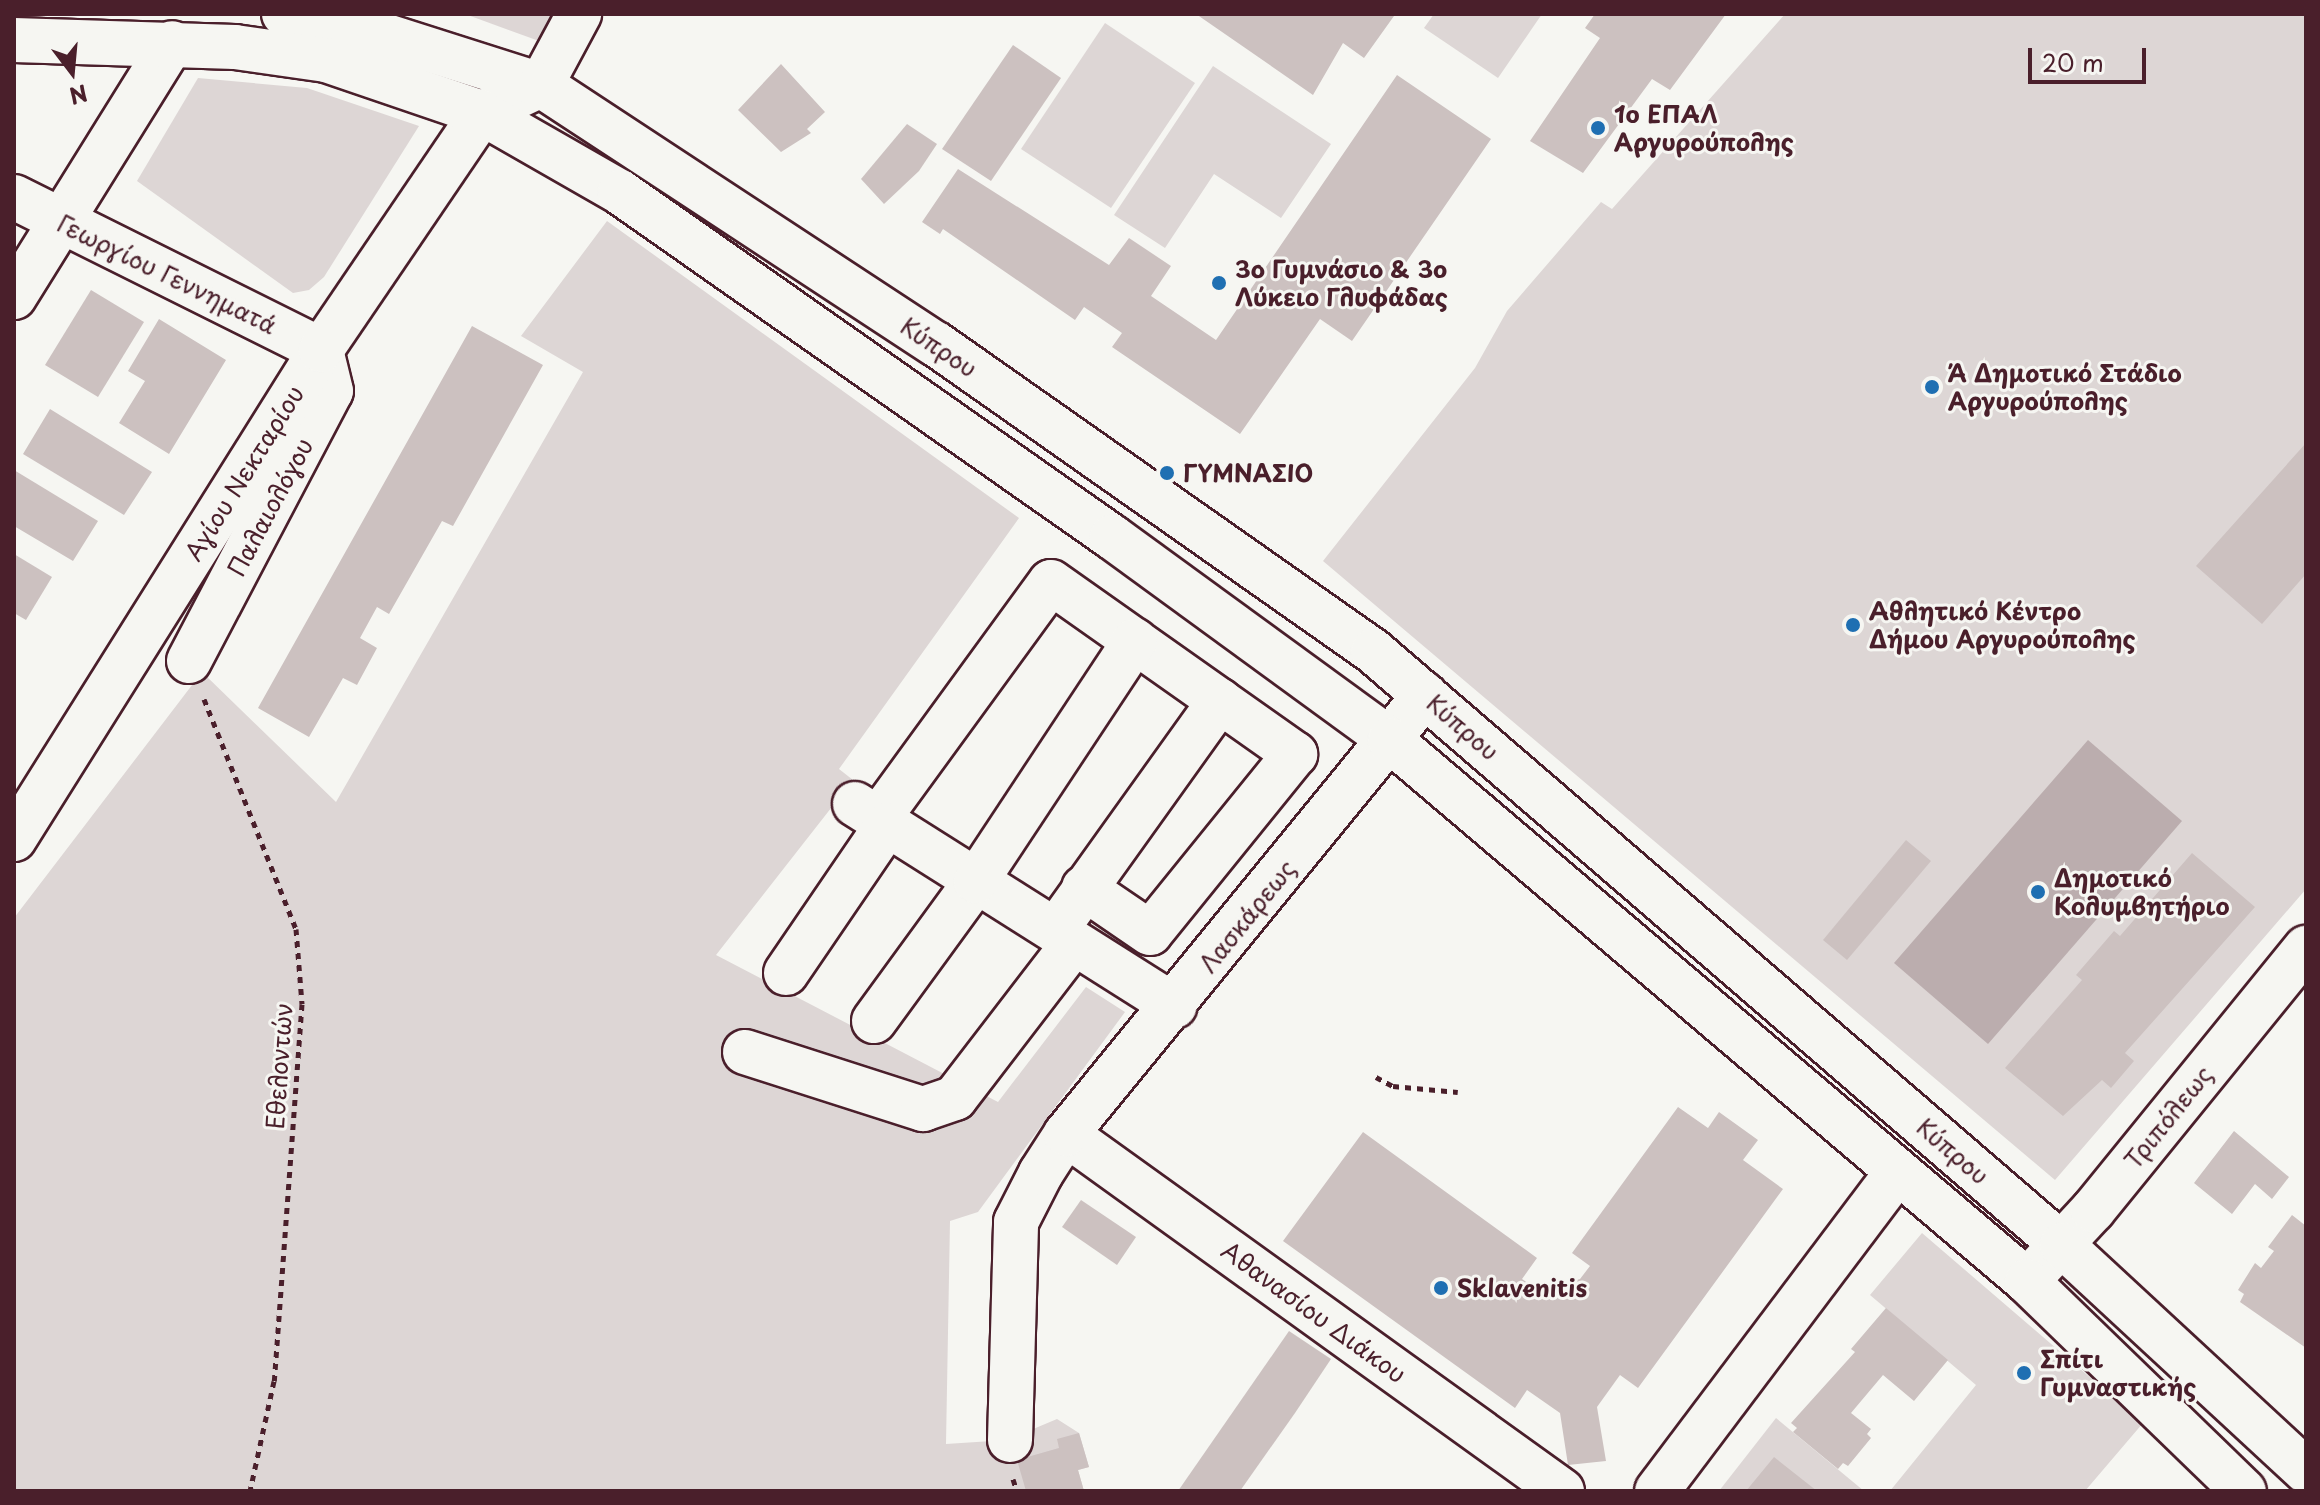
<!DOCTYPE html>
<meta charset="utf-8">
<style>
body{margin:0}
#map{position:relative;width:2320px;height:1505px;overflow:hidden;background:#f6f6f2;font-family:"Playpen Sans",sans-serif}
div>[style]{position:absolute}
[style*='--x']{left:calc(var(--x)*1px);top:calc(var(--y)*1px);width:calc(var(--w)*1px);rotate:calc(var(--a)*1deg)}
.green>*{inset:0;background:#ddd6d5}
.water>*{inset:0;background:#bbadae}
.building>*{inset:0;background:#ccc1c0}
.path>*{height:5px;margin-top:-2.5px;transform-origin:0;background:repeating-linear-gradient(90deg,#4a1f2b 0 6px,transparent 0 12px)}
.roads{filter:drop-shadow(2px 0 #4a1f2b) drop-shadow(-2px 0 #4a1f2b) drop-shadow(0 2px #4a1f2b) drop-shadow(0 -2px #4a1f2b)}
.minor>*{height:44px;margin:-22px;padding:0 22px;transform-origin:22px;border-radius:22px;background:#f6f6f2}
.major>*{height:44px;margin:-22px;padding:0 22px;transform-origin:22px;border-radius:22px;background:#f6f6f2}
.dots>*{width:22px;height:22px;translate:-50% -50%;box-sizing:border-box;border:4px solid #f6f6f2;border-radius:50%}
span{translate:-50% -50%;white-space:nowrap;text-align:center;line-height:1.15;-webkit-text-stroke:6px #f6f6f2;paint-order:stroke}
.poi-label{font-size:24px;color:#4a1f2b;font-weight:700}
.left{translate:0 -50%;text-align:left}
.street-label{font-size:24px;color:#4a1f2b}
.frame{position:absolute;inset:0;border:16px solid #4a1f2b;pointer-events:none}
.north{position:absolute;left:32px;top:32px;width:80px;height:80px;-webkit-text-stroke:6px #f6f6f2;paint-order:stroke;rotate:164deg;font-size:22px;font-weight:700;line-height:32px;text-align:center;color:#4a1f2b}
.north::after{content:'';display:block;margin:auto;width:28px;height:36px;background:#4a1f2b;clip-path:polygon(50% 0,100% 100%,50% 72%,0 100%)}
.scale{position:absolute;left:2028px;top:48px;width:118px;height:36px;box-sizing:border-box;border:4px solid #4a1f2b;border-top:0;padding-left:10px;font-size:24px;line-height:28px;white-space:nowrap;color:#4a1f2b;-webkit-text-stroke:6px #f6f6f2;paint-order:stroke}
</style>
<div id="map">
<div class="green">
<i style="clip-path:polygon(465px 14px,554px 14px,539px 41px)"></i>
<i style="clip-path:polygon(1434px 14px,1542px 14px,1498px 78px,1424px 28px)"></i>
<i style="clip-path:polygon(1785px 14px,2306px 14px,2306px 889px,2055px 1180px,1323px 561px,1475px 368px,1507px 311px,1601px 202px,1612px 209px)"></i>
<i style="clip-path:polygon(1105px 23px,1195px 83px,1111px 208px,1021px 149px)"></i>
<i style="clip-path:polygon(1213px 66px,1331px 144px,1281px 218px,1214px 174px,1165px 248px,1114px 215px)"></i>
<i style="clip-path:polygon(198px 78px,307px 88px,419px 126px,324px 277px,309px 290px,293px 293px,137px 181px)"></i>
<i style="clip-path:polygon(607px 221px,1019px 518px,839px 769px,853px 780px,716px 955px,998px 1102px,1086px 987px,1125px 1012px,978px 1212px,950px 1221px,946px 1444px,1007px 1440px,1057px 1419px,1079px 1433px,1089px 1467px,1078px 1470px,1084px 1491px,14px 1491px,14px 918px,202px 672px,336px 802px,583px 372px,521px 336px)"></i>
<i style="clip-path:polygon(1922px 1233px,2143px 1423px,2085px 1491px,1890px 1491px,1976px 1385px,1870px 1295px)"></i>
<i style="clip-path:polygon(1776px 1418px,1864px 1491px,1719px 1491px)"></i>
</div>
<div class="water">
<i style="clip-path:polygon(2088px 740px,2182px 821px,1988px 1044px,1894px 963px)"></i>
</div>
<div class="building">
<i style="clip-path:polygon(1196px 14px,1391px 14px,1394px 16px,1364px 58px,1343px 43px,1313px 95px)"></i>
<i style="clip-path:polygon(1595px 14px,1726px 14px,1670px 90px,1652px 79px,1583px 173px,1530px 141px,1600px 38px,1585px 28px)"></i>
<i style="clip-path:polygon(1013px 45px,1061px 78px,991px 181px,942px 149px)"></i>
<i style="clip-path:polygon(781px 64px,825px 112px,807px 129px,811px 133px,781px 152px,738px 110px)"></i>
<i style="clip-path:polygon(1397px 75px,1491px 139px,1352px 341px,1320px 319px,1240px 434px,1112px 347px,1122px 333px,1084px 307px,1075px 320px,943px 229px,940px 234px,922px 222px,958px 169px,1109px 265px,1129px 238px,1171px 266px,1151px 296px,1216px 340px)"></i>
<i style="clip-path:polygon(907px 124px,937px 144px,919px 171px,884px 204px,861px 179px)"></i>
<i style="clip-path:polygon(91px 290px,144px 322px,98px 397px,45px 365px)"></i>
<i style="clip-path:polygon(159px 319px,226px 360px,169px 454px,119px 423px,145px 381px,128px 371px)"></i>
<i style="clip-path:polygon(472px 326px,543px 365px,453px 526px,442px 521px,389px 614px,377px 607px,360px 638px,377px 648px,357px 685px,343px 678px,309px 737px,258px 708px)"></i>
<i style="clip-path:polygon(50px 409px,152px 472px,124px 515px,23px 454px)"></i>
<i style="clip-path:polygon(2306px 443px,2306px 574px,2262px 624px,2196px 566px)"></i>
<i style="clip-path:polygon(14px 470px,98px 521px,73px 561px,14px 526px)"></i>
<i style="clip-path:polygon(14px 554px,52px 577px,26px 620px,14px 613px)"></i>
<i style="clip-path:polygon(1906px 840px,1931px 861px,1847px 960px,1823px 940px)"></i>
<i style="clip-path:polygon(2192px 853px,2255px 907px,2125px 1053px,2134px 1061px,2111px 1088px,2102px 1080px,2063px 1116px,2005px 1068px,2082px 980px,2076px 975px,2114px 931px,2120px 936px)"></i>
<i style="clip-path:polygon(1678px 1107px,1708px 1128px,1719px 1112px,1758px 1140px,1743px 1160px,1783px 1189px,1638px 1388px,1620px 1375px,1597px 1407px,1606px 1461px,1568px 1465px,1560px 1413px,1527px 1390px,1515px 1408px,1283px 1241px,1363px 1132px,1537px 1258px,1522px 1279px,1539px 1291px,1580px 1279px,1590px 1266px,1572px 1253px)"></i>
<i style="clip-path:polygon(2234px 1131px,2289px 1177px,2272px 1199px,2255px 1184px,2232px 1214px,2194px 1183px)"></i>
<i style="clip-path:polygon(1081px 1200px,1136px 1237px,1117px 1265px,1062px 1227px)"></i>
<i style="clip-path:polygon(2292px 1215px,2306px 1226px,2306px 1348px,2240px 1302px,2244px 1294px,2238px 1290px,2255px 1263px,2261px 1268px,2274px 1251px,2268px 1247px)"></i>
<i style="clip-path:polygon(1886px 1308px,1948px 1360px,1914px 1401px,1883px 1375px,1851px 1413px,1871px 1429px,1867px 1434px,1871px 1438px,1848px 1466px,1843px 1463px,1838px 1469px,1793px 1432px,1797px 1428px,1791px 1423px,1855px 1352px,1851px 1349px)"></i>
<i style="clip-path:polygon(1289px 1331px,1331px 1359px,1295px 1413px,1240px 1491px,1178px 1491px)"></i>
<i style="clip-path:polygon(1079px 1433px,1089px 1467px,1078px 1470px,1084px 1491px,1026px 1491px,1017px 1460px,1059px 1448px,1057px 1439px)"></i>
<i style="clip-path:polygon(1774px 1457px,1817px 1491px,1746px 1491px)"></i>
</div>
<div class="path">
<i style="--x:204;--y:699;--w:248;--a:68.2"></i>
<i style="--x:296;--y:929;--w:75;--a:85.4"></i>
<i style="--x:302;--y:1004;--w:378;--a:94.2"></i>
<i style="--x:274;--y:1381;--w:113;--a:102.3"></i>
<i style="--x:1376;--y:1077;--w:19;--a:28"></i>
<i style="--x:1393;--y:1086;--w:65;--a:5.3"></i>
<i style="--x:1013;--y:1479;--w:13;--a:72"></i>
</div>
<div class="roads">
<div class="minor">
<i style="--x:14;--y:197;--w:343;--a:26.5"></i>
<i style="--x:14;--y:297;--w:299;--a:-58.1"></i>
<i style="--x:189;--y:661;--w:305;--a:-62.3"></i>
<i style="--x:331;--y:391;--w:42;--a:-103.7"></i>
<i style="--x:855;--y:804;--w:378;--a:32.3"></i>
<i style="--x:878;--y:819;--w:293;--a:-53.9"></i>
<i style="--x:1051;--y:582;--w:299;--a:35.2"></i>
<i style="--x:1295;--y:754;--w:230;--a:129"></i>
<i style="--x:1150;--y:933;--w:80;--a:-145.7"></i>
<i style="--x:14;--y:839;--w:577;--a:-57.88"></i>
<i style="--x:321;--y:350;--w:287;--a:-55.8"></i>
<i style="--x:482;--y:113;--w:65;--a:-25.4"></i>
<i style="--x:541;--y:85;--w:81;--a:-61.8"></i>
<i style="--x:1068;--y:913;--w:261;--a:-54.4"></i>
<i style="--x:786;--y:973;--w:179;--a:-55.7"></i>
<i style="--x:874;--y:1021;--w:173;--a:-53.9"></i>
<i style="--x:976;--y:881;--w:288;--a:-56.5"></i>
<i style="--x:745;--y:1052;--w:187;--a:17.8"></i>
<i style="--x:923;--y:1109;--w:34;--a:-19"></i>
<i style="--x:955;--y:1098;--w:195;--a:-52.5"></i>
<i style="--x:1066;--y:1134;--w:611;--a:35.74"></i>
<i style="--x:2027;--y:1281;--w:97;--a:-47.1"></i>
<i style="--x:2093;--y:1210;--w:338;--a:-50.9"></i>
<i style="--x:1010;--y:1440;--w:218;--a:-88.4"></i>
<i style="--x:1016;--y:1222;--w:55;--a:-63"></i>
<i style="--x:1041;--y:1173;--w:46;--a:-57.3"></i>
<i style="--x:1066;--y:1134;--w:567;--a:-50.72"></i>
<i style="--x:1657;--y:1491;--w:399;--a:-53"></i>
</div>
<div class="major">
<i style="--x:284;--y:14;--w:98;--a:11.8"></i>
<i style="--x:380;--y:34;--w:169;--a:17.6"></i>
<i style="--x:541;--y:85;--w:472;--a:33.3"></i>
<i style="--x:936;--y:344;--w:534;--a:35.09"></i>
<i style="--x:1373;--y:651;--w:910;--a:40.77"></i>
<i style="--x:2062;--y:1245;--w:333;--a:42.8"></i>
<i style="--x:14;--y:40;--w:221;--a:1.8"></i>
<i style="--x:235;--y:47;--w:92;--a:8.1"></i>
<i style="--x:326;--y:60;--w:165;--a:18.8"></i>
<i style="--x:482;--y:113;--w:159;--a:29.8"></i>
<i style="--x:620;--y:192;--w:601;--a:35.04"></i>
<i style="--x:1112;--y:537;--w:344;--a:36.1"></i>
<i style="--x:1390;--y:740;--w:836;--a:40.34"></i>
<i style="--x:2027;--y:1281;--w:302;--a:44.1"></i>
</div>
</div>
<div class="dots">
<i style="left:1598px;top:128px;background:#1f6fb2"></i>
<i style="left:1219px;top:283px;background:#1f6fb2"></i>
<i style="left:1932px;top:387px;background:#1f6fb2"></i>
<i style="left:1167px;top:473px;background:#1f6fb2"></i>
<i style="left:1853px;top:625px;background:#1f6fb2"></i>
<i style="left:2038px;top:892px;background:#1f6fb2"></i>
<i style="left:1441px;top:1288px;background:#1f6fb2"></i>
<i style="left:2024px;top:1373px;background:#1f6fb2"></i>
</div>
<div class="poi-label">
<span class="left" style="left:1614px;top:128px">1o ΕΠΑΛ<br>Αργυρούπολης</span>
<span class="left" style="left:1235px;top:283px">3ο Γυμνάσιο &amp; 3ο<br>Λύκειο Γλυφάδας</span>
<span class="left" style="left:1948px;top:387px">Α΄ Δημοτικό Στάδιο<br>Αργυρούπολης</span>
<span class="left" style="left:1183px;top:473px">ΓΥΜΝΑΣΙΟ</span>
<span class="left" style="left:1869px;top:625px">Αθλητικό Κέντρο<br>Δήμου Αργυρούπολης</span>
<span class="left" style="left:2054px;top:892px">Δημοτικό<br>Κολυμβητήριο</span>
<span class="left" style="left:1457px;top:1288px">Sklavenitis</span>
<span class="left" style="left:2040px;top:1373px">Σπίτι<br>Γυμναστικής</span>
</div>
<div class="street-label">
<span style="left:167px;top:274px;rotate:26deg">Γεωργίου Γεννηματά</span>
<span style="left:939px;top:347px;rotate:34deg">Κύπρου</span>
<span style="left:244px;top:473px;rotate:-58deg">Αγίου Νεκταρίου</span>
<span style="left:270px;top:507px;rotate:-62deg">Παλαιολόγου</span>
<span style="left:1463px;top:727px;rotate:41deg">Κύπρου</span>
<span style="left:1247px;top:916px;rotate:-51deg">Λασκάρεως</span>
<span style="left:279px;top:1066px;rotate:-86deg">Εθελοντών</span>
<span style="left:2168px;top:1117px;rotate:-51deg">Τριπόλεως</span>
<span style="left:1953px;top:1151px;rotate:41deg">Κύπρου</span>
<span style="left:1314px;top:1312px;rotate:36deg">Αθανασίου Διάκου</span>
</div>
<div class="frame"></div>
<div class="north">N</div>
<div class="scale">20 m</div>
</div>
